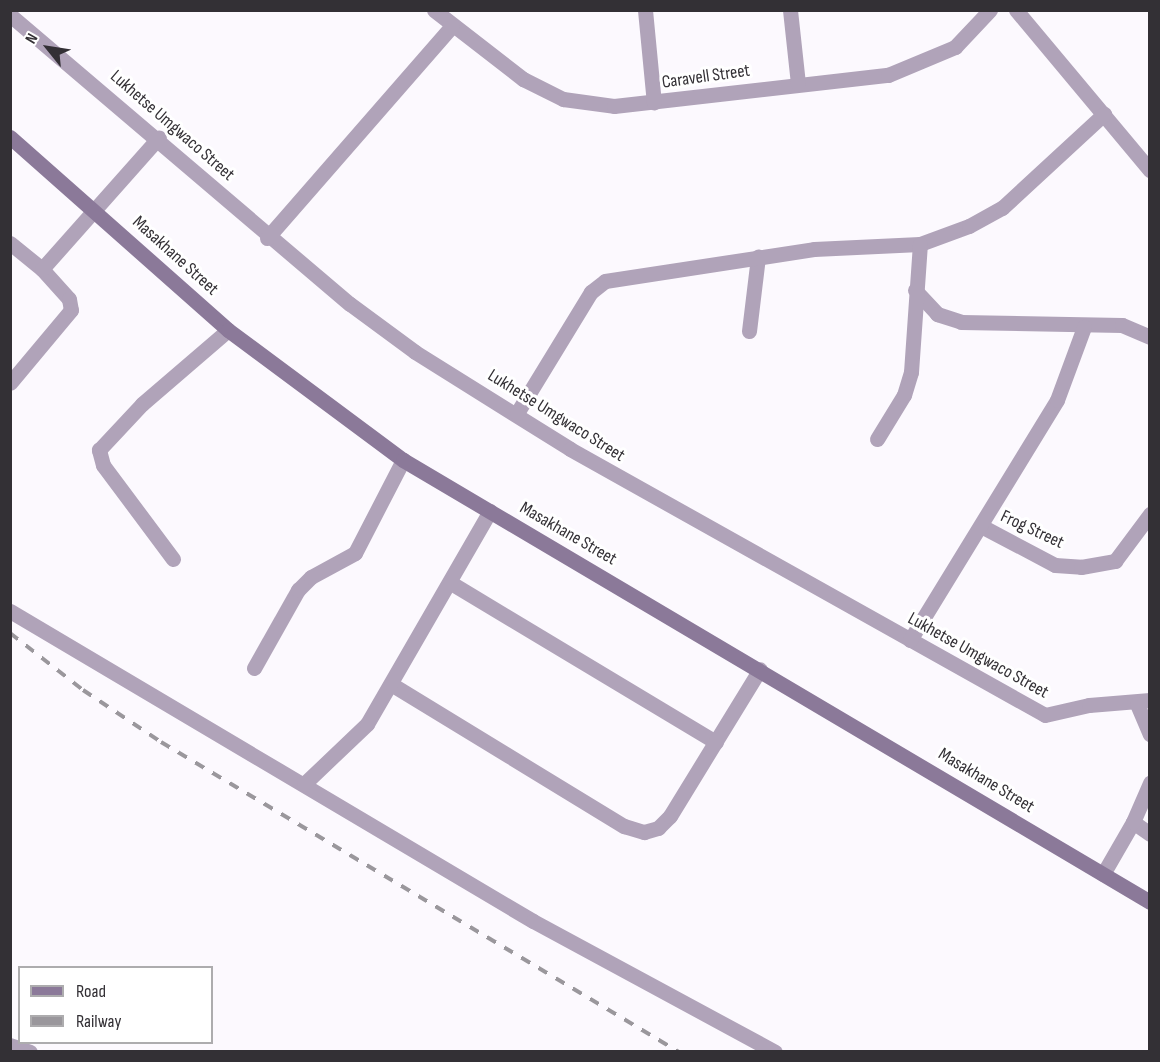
<!DOCTYPE html>
<style>
body{margin:0}
#map{position:relative;width:1160px;height:1062px;overflow:hidden;background:#fcf9fe;font-family:"Sofia Sans Condensed",sans-serif}
div>[style]{position:absolute}
[style*='--x']{left:calc(var(--x)*1px);top:calc(var(--y)*1px);width:calc(var(--w)*1px);rotate:calc(var(--a)*1deg)}
.street>*{height:15px;margin:-7.5px;padding:0 7.5px;transform-origin:7.5px;border-radius:7.5px;background:#b0a3b9}
.secondary>*{height:15px;margin:-7.5px;padding:0 7.5px;transform-origin:7.5px;border-radius:7.5px;background:#8b7999}
.rail>*{height:4px;margin-top:-2px;transform-origin:0;background:repeating-linear-gradient(90deg,#9a979c 0 10px,transparent 0 20px)}
span{translate:-50% -50%;white-space:nowrap;text-align:center;line-height:1.15;-webkit-text-stroke:6px #fff;paint-order:stroke}
.street-label{font-size:18px;color:#333035}
.frame{position:absolute;inset:0;border:12px solid #333035;pointer-events:none}
.legend{position:absolute;left:18px;top:966px;width:195px;height:78px;box-sizing:border-box;background:#fff;border:2px solid #adacae;margin:0;padding:8px 10px;list-style:none;font-size:18px;color:#333035}
.legend li{display:flex;align-items:center;gap:12px;height:30px}
.legend b{width:30px;border:2px solid #adacae}
.north{position:absolute;left:18px;top:18px;width:60px;height:60px;-webkit-text-stroke:4px #fff;paint-order:stroke;rotate:300deg;font-size:16px;font-weight:700;line-height:24px;text-align:center;color:#333035}
.north::after{content:'';display:block;margin:auto;width:21px;height:27px;background:#333035;clip-path:polygon(50% 0,100% 100%,50% 72%,0 100%)}
</style>
<div id="map">
<div class="street">
<i style="--x:434;--y:10;--w:113;--a:37.8"></i>
<i style="--x:523;--y:79;--w:45;--a:26.6"></i>
<i style="--x:563;--y:99;--w:51;--a:7.8"></i>
<i style="--x:614;--y:106;--w:276;--a:-6.5"></i>
<i style="--x:888;--y:75;--w:73;--a:-22.7"></i>
<i style="--x:955;--y:47;--w:51;--a:-46.6"></i>
<i style="--x:645;--y:10;--w:93;--a:84.5"></i>
<i style="--x:790;--y:10;--w:74;--a:83.8"></i>
<i style="--x:1016;--y:10;--w:209;--a:50.1"></i>
<i style="--x:10;--y:15;--w:446;--a:40.4"></i>
<i style="--x:350;--y:304;--w:81;--a:36.4"></i>
<i style="--x:415;--y:352;--w:183;--a:32"></i>
<i style="--x:570;--y:449;--w:544;--a:29.25"></i>
<i style="--x:1045;--y:715;--w:45;--a:-12.8"></i>
<i style="--x:1089;--y:705;--w:61;--a:-4.7"></i>
<i style="--x:267;--y:238;--w:281;--a:-48.9"></i>
<i style="--x:10;--y:243;--w:41;--a:39.1"></i>
<i style="--x:42;--y:269;--w:40;--a:48"></i>
<i style="--x:69;--y:299;--w:11;--a:80"></i>
<i style="--x:71;--y:310;--w:95;--a:129.9"></i>
<i style="--x:42;--y:269;--w:176;--a:-48.4"></i>
<i style="--x:915;--y:290;--w:33;--a:47"></i>
<i style="--x:937;--y:314;--w:25;--a:18"></i>
<i style="--x:961;--y:322;--w:161;--a:1.1"></i>
<i style="--x:1122;--y:325;--w:30;--a:23"></i>
<i style="--x:749;--y:331;--w:75;--a:-83.1"></i>
<i style="--x:517;--y:413;--w:142;--a:-58.6"></i>
<i style="--x:591;--y:292;--w:18;--a:-38"></i>
<i style="--x:605;--y:281;--w:211;--a:-8.7"></i>
<i style="--x:814;--y:249;--w:106;--a:-2.7"></i>
<i style="--x:920;--y:244;--w:52;--a:-20.2"></i>
<i style="--x:969;--y:226;--w:38;--a:-29"></i>
<i style="--x:1002;--y:208;--w:139;--a:-42.7"></i>
<i style="--x:877;--y:439;--w:52;--a:-58.5"></i>
<i style="--x:904;--y:395;--w:24;--a:-73"></i>
<i style="--x:911;--y:372;--w:128;--a:-86"></i>
<i style="--x:983;--y:527;--w:81;--a:27.8"></i>
<i style="--x:1055;--y:565;--w:26;--a:4"></i>
<i style="--x:1081;--y:567;--w:35;--a:-10"></i>
<i style="--x:1115;--y:561;--w:59;--a:-53.3"></i>
<i style="--x:173;--y:559;--w:117;--a:-126.7"></i>
<i style="--x:103;--y:465;--w:16;--a:-105"></i>
<i style="--x:99;--y:450;--w:63;--a:-46.9"></i>
<i style="--x:142;--y:404;--w:113;--a:-40.7"></i>
<i style="--x:451;--y:583;--w:309;--a:31"></i>
<i style="--x:10;--y:611;--w:608;--a:30.66"></i>
<i style="--x:533;--y:921;--w:275;--a:28.4"></i>
<i style="--x:910;--y:640;--w:281;--a:-58.5"></i>
<i style="--x:1057;--y:400;--w:78;--a:-69.7"></i>
<i style="--x:254;--y:668;--w:90;--a:-60.6"></i>
<i style="--x:298;--y:590;--w:18;--a:-45"></i>
<i style="--x:311;--y:577;--w:50;--a:-28.6"></i>
<i style="--x:355;--y:553;--w:105;--a:-62.7"></i>
<i style="--x:391;--y:684;--w:273;--a:31.4"></i>
<i style="--x:624;--y:826;--w:21;--a:17"></i>
<i style="--x:644;--y:832;--w:15;--a:-16"></i>
<i style="--x:658;--y:828;--w:17;--a:-45"></i>
<i style="--x:670;--y:816;--w:172;--a:-58.5"></i>
<i style="--x:1137;--y:704;--w:33;--a:67"></i>
<i style="--x:304;--y:784;--w:87;--a:-43.6"></i>
<i style="--x:367;--y:724;--w:246;--a:-60"></i>
<i style="--x:1133;--y:822;--w:21;--a:35"></i>
<i style="--x:1103;--y:874;--w:60;--a:-60"></i>
<i style="--x:1133;--y:822;--w:43;--a:-66.4"></i>
<i style="--x:10;--y:1045;--w:21;--a:19"></i>
</div>
<div class="secondary">
<i style="--x:10;--y:137;--w:291;--a:41.5"></i>
<i style="--x:228;--y:330;--w:218;--a:36.6"></i>
<i style="--x:403;--y:460;--w:868;--a:30.61"></i>
</div>
<div class="rail">
<i style="--x:10;--y:633;--w:93;--a:38"></i>
<i style="--x:83;--y:690;--w:94;--a:33.7"></i>
<i style="--x:161;--y:742;--w:604;--a:30.9"></i>
</div>
<div class="street-label">
<span style="left:706px;top:77px;rotate:-8deg">Caravell Street</span>
<span style="left:172px;top:126px;rotate:41deg">Lukhetse Umgwaco Street</span>
<span style="left:175px;top:256px;rotate:42deg">Masakhane Street</span>
<span style="left:556px;top:416px;rotate:32deg">Lukhetse Umgwaco Street</span>
<span style="left:1032px;top:530px;rotate:25deg">Frog Street</span>
<span style="left:568px;top:534px;rotate:30deg">Masakhane Street</span>
<span style="left:978px;top:656px;rotate:29deg">Lukhetse Umgwaco Street</span>
<span style="left:986px;top:781px;rotate:31deg">Masakhane Street</span>
</div>
<div class="frame"></div>
<ul class="legend">
<li><b style="height:8px;background:#8b7999"></b>Road</li>
<li><b style="height:8px;background:#9a979c"></b>Railway</li>
</ul>
<div class="north">N</div>
</div>
